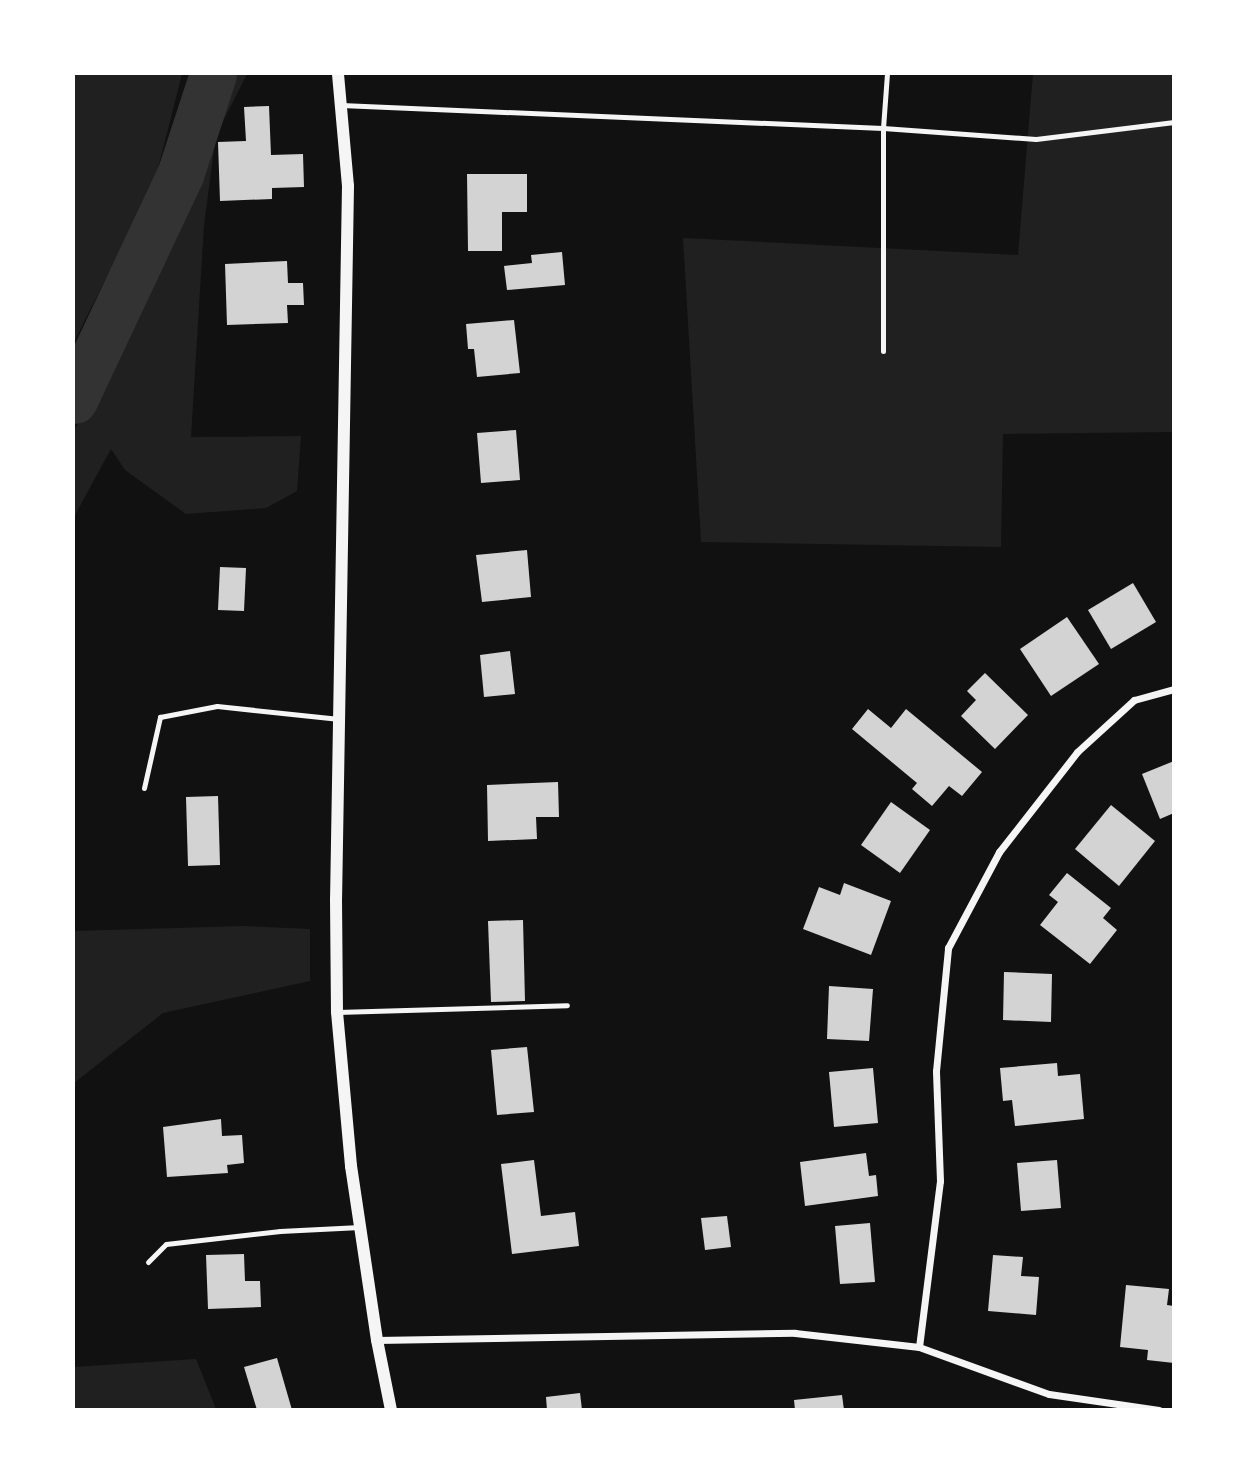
<!DOCTYPE html>
<style>
body{margin:0}
#map{position:relative;width:1247px;height:1483px;overflow:hidden;background:#111;font-family:"Varela Round",sans-serif}
div>[style]{position:absolute}
[style*='--x']{left:calc(var(--x)*1px);top:calc(var(--y)*1px);width:calc(var(--w)*1px);rotate:calc(var(--a)*1deg)}
.green>*{inset:0;background:#202020}
.river>*{height:47px;margin:-23.5px;padding:0 23.5px;transform-origin:23.5px;border-radius:23.5px;background:#333}
.building>*{inset:0;background:#d3d3d3}
.service>*{height:5px;margin:-2.5px;padding:0 2.5px;transform-origin:2.5px;border-radius:2.5px;background:#f5f5f5}
.minor>*{height:7px;margin:-3.5px;padding:0 3.5px;transform-origin:3.5px;border-radius:3.5px;background:#f5f5f5}
.tertiary>*{height:12px;margin:-6px;padding:0 6px;transform-origin:6px;border-radius:6px;background:#f5f5f5}
span{translate:-50% -50%;white-space:nowrap;text-align:center;line-height:1.15;-webkit-text-stroke:5px #fff;paint-order:stroke}
.frame{position:absolute;inset:0;border:75px solid #fff;pointer-events:none}
</style>
<div id="map">
<div class="green">
<i style="clip-path:polygon(74px 74px,182px 74px,155px 180px,74px 342px)"></i>
<i style="clip-path:polygon(225px 74px,247px 74px,216px 135px,204px 225px,191px 437px,301px 436px,297px 491px,266px 508px,186px 514px,125px 470px,111px 449px,74px 517px,74px 430px,89px 407px,196px 167px)"></i>
<i style="clip-path:polygon(1033px 74px,1173px 74px,1173px 432px,1003px 434px,1001px 547px,701px 542px,683px 238px,1018px 255px)"></i>
<i style="clip-path:polygon(243px 926px,310px 929px,310px 981px,163px 1013px,74px 1083px,74px 931px)"></i>
<i style="clip-path:polygon(196px 1359px,216px 1409px,74px 1409px,74px 1367px)"></i>
</div>
<div class="river">
<i style="--x:74;--y:400;--w:249;--a:-64.8"></i>
<i style="--x:180;--y:175;--w:106;--a:-71.9"></i>
</div>
<div class="building">
<i style="clip-path:polygon(269px 106px,271px 155px,303px 154px,304px 187px,272px 188px,272px 199px,220px 201px,218px 142px,246px 141px,244px 107px)"></i>
<i style="clip-path:polygon(467px 174px,527px 174px,527px 212px,502px 212px,502px 251px,468px 251px)"></i>
<i style="clip-path:polygon(562px 252px,565px 285px,507px 290px,504px 266px,532px 263px,531px 255px)"></i>
<i style="clip-path:polygon(287px 261px,288px 283px,303px 283px,304px 305px,287px 305px,288px 323px,227px 325px,225px 264px)"></i>
<i style="clip-path:polygon(514px 320px,520px 373px,477px 377px,474px 349px,468px 349px,466px 324px)"></i>
<i style="clip-path:polygon(516px 430px,520px 480px,481px 483px,477px 433px)"></i>
<i style="clip-path:polygon(527px 550px,531px 597px,482px 602px,476px 555px)"></i>
<i style="clip-path:polygon(220px 567px,246px 568px,244px 611px,218px 610px)"></i>
<i style="clip-path:polygon(1133px 583px,1156px 622px,1111px 649px,1088px 610px)"></i>
<i style="clip-path:polygon(1067px 617px,1099px 664px,1051px 696px,1020px 649px)"></i>
<i style="clip-path:polygon(510px 651px,515px 694px,484px 697px,480px 655px)"></i>
<i style="clip-path:polygon(985px 673px,1028px 715px,995px 749px,961px 716px,976px 700px,967px 691px)"></i>
<i style="clip-path:polygon(868px 709px,891px 728px,906px 709px,982px 772px,962px 796px,949px 786px,932px 806px,912px 789px,917px 783px,852px 729px)"></i>
<i style="clip-path:polygon(1174px 761px,1174px 813px,1160px 819px,1142px 774px)"></i>
<i style="clip-path:polygon(558px 782px,559px 817px,536px 817px,537px 839px,488px 841px,487px 785px)"></i>
<i style="clip-path:polygon(218px 796px,220px 865px,188px 866px,186px 797px)"></i>
<i style="clip-path:polygon(891px 802px,930px 830px,900px 873px,861px 845px)"></i>
<i style="clip-path:polygon(1111px 805px,1155px 841px,1119px 886px,1075px 849px)"></i>
<i style="clip-path:polygon(1067px 873px,1111px 908px,1103px 918px,1117px 930px,1090px 964px,1040px 925px,1058px 902px,1049px 895px)"></i>
<i style="clip-path:polygon(844px 883px,891px 901px,871px 955px,803px 929px,819px 887px,840px 895px)"></i>
<i style="clip-path:polygon(523px 920px,525px 1001px,491px 1002px,488px 921px)"></i>
<i style="clip-path:polygon(1004px 972px,1052px 974px,1051px 1022px,1003px 1020px)"></i>
<i style="clip-path:polygon(829px 986px,873px 989px,869px 1041px,827px 1039px)"></i>
<i style="clip-path:polygon(527px 1047px,534px 1112px,497px 1115px,491px 1050px)"></i>
<i style="clip-path:polygon(1057px 1063px,1058px 1076px,1080px 1074px,1084px 1119px,1015px 1126px,1012px 1100px,1003px 1101px,1000px 1068px)"></i>
<i style="clip-path:polygon(873px 1068px,878px 1123px,834px 1127px,829px 1072px)"></i>
<i style="clip-path:polygon(221px 1119px,222px 1136px,242px 1135px,244px 1163px,227px 1165px,228px 1173px,167px 1177px,163px 1127px)"></i>
<i style="clip-path:polygon(866px 1153px,869px 1176px,876px 1175px,878px 1196px,805px 1206px,800px 1162px)"></i>
<i style="clip-path:polygon(534px 1160px,541px 1216px,575px 1212px,579px 1246px,512px 1254px,501px 1164px)"></i>
<i style="clip-path:polygon(1057px 1160px,1061px 1208px,1021px 1211px,1017px 1163px)"></i>
<i style="clip-path:polygon(727px 1216px,731px 1247px,705px 1250px,701px 1218px)"></i>
<i style="clip-path:polygon(870px 1223px,875px 1282px,840px 1284px,835px 1226px)"></i>
<i style="clip-path:polygon(244px 1254px,245px 1281px,260px 1281px,261px 1307px,208px 1309px,206px 1255px)"></i>
<i style="clip-path:polygon(993px 1255px,1023px 1257px,1021px 1276px,1039px 1277px,1036px 1315px,988px 1311px)"></i>
<i style="clip-path:polygon(1126px 1285px,1169px 1289px,1167px 1305px,1174px 1306px,1174px 1363px,1147px 1360px,1148px 1350px,1120px 1347px)"></i>
<i style="clip-path:polygon(277px 1358px,292px 1410px,257px 1410px,244px 1367px)"></i>
<i style="clip-path:polygon(580px 1393px,582px 1410px,547px 1410px,546px 1397px)"></i>
<i style="clip-path:polygon(842px 1395px,844px 1410px,795px 1410px,794px 1400px)"></i>
</div>
<div class="service">
<i style="--x:341;--y:105;--w:542;--a:2.43"></i>
<i style="--x:883;--y:128;--w:54;--a:-85.8"></i>
<i style="--x:883;--y:351;--w:223;--a:-90"></i>
<i style="--x:883;--y:128;--w:153;--a:4.1"></i>
<i style="--x:1036;--y:139;--w:139;--a:-7"></i>
<i style="--x:144;--y:788;--w:73;--a:-77.3"></i>
<i style="--x:160;--y:717;--w:58;--a:-10.9"></i>
<i style="--x:217;--y:706;--w:123;--a:6.1"></i>
<i style="--x:337;--y:1012;--w:230;--a:-1.7"></i>
<i style="--x:148;--y:1262;--w:25;--a:-45"></i>
<i style="--x:166;--y:1244;--w:115;--a:-6.5"></i>
<i style="--x:280;--y:1231;--w:80;--a:-2.9"></i>
</div>
<div class="minor">
<i style="--x:377;--y:1340;--w:418;--a:-1"></i>
<i style="--x:795;--y:1333;--w:125;--a:6.4"></i>
<i style="--x:919;--y:1347;--w:138;--a:19.9"></i>
<i style="--x:1049;--y:1394;--w:111;--a:8.3"></i>
<i style="--x:919;--y:1347;--w:167;--a:-82.8"></i>
<i style="--x:940;--y:1181;--w:110;--a:-92.1"></i>
<i style="--x:936;--y:1071;--w:124;--a:-84.4"></i>
<i style="--x:948;--y:948;--w:109;--a:-62"></i>
<i style="--x:999;--y:852;--w:127;--a:-52"></i>
<i style="--x:1077;--y:752;--w:77;--a:-42.4"></i>
<i style="--x:1134;--y:700;--w:41;--a:-15.4"></i>
</div>
<div class="tertiary">
<i style="--x:338;--y:74;--w:112;--a:84.9"></i>
<i style="--x:348;--y:186;--w:713;--a:90.96"></i>
<i style="--x:336;--y:899;--w:113;--a:89.5"></i>
<i style="--x:337;--y:1012;--w:155;--a:84.8"></i>
<i style="--x:351;--y:1166;--w:176;--a:81.5"></i>
<i style="--x:377;--y:1340;--w:71;--a:78.7"></i>
</div>
<div class="frame"></div>
</div>
